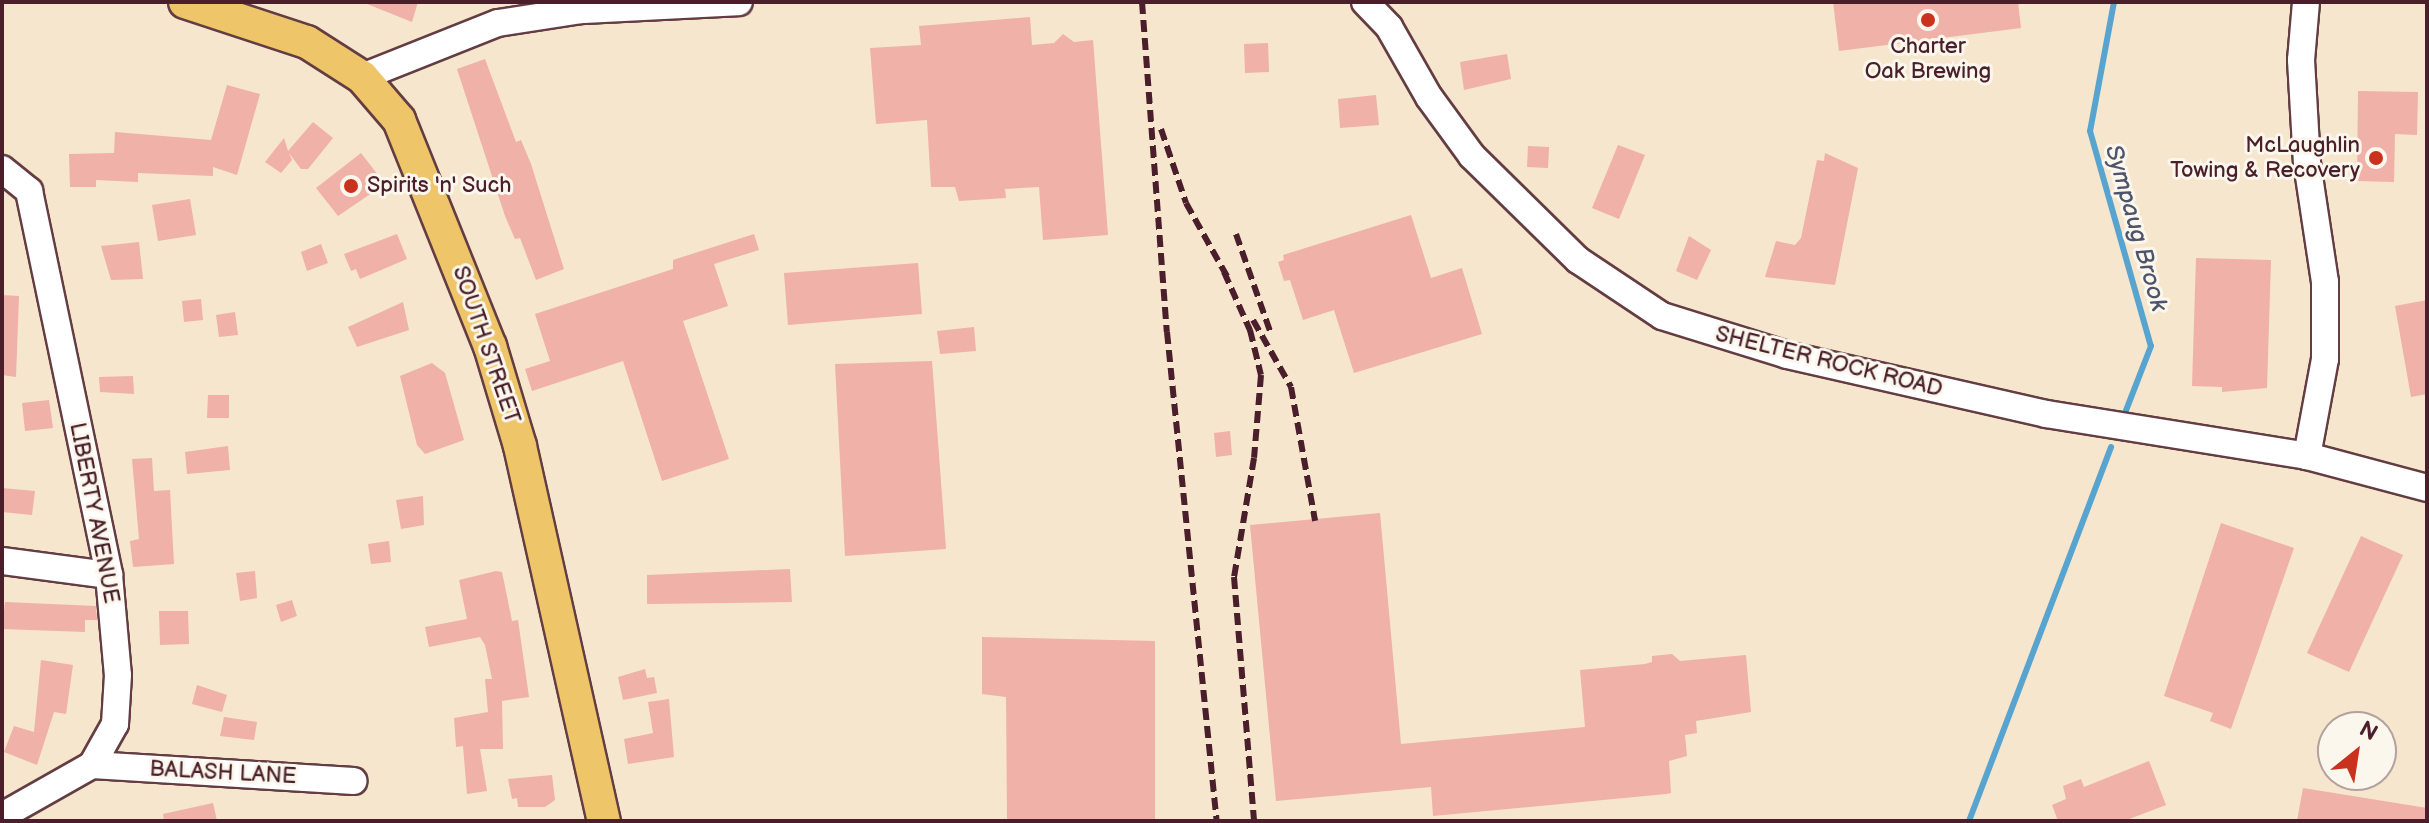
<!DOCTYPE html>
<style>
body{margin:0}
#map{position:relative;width:2429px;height:823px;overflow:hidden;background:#f5e6cd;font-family:"Balsamiq Sans",sans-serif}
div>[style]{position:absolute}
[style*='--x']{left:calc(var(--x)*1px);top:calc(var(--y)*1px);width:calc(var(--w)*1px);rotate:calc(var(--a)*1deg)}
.stream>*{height:6px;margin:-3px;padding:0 3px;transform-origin:3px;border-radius:3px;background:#56a4cf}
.building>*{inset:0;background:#f0b1a8}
.roads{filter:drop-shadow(2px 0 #643d43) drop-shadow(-2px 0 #643d43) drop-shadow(0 2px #643d43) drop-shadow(0 -2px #643d43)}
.minor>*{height:26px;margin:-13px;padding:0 13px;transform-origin:13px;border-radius:13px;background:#fff}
.major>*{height:32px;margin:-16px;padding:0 16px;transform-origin:16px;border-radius:16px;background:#eec569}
.rail>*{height:6px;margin-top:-3px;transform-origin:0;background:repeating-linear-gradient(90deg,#4a1f2b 0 12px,transparent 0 18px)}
.dots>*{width:22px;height:22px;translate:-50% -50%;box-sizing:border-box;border:4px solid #fbf7ec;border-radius:50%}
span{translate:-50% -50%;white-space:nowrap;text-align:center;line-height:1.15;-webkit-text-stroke:6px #fbf7ec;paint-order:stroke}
.poi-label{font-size:22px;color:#4a1f2b}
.right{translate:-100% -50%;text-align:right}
.left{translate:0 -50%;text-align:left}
.street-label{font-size:22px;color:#4a1f2b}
.water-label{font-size:24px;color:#4f546d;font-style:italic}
.frame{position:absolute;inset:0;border:4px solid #4a1f2b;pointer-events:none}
.north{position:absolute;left:2317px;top:711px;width:80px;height:80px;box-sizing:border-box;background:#fbf7ec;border:2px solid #b4a19f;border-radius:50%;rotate:30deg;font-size:22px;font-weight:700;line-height:32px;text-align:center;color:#4a1f2b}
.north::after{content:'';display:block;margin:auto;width:28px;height:36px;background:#c8321e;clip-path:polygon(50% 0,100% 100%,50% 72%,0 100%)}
</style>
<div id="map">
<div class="stream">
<i style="--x:2114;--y:2;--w:131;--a:100.5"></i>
<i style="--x:2090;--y:131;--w:223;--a:74.2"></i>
<i style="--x:2151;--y:346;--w:72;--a:111.2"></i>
<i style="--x:1969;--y:821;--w:400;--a:-69.2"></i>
</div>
<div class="building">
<i style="clip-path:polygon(362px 2px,418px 2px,412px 22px)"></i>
<i style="clip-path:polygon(1833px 2px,2018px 2px,2021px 28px,1839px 51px)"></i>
<i style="clip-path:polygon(1030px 17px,1032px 45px,1054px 43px,1063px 34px,1074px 42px,1093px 40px,1108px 235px,1043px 240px,1039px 187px,1005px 189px,1006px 198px,959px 201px,955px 187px,931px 187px,927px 120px,876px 124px,870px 48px,921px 45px,919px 26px)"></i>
<i style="clip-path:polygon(1268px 43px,1269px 72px,1245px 73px,1244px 44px)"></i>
<i style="clip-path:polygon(1507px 54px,1511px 79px,1464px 90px,1460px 62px)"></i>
<i style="clip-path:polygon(485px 59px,516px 142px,521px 140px,531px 164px,564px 269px,536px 280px,520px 238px,515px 239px,505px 216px,457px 69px)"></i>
<i style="clip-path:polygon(227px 85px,260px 94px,237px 175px,213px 167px,213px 176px,138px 173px,138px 182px,96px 180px,96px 187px,70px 187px,69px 154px,114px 153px,115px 132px,211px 140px)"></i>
<i style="clip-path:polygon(2358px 91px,2418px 92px,2417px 135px,2395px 134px,2394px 182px,2357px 181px)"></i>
<i style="clip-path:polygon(1376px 95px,1379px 125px,1340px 128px,1338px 99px)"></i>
<i style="clip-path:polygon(313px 122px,333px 138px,308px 169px,301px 169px,289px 153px,292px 160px,281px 173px,265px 162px,284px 138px,288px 151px)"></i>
<i style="clip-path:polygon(1618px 145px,1645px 155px,1619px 219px,1592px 208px)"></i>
<i style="clip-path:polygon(1528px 146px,1549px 147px,1548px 168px,1527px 167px)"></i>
<i style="clip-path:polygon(361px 153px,385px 184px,338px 216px,316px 188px)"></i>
<i style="clip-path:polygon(1825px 153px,1858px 168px,1835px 285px,1765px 277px,1776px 241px,1795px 245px,1801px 238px,1817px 160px,1824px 161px)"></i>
<i style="clip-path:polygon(190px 199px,196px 235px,158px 241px,152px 205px)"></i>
<i style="clip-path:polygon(1411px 215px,1431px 278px,1462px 268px,1482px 334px,1354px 373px,1334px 310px,1303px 320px,1290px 280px,1284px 281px,1278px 262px,1284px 260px,1283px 255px)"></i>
<i style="clip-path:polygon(397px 234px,407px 259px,360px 279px,356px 269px,351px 271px,344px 254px)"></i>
<i style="clip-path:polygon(754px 234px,759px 250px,714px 264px,728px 306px,683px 321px,729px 459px,662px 481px,623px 361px,532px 391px,525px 369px,550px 361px,535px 314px,673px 269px,673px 260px)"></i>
<i style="clip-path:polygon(1689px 236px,1711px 250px,1697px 280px,1676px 271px)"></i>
<i style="clip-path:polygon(139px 242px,143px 279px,111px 280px,101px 246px)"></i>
<i style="clip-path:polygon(321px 244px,328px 263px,307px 271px,301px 252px)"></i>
<i style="clip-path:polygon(2196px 258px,2271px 260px,2267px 388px,2222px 392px,2222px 387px,2192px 386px)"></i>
<i style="clip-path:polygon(918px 263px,922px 314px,788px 325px,784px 273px)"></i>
<i style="clip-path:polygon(2px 295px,19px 296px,16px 377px,2px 375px)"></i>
<i style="clip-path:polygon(201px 299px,203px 320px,184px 322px,182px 301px)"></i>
<i style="clip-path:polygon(2427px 300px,2427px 394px,2411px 397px,2395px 306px)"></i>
<i style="clip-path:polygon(403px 302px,409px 330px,357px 347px,348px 327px)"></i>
<i style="clip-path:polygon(235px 312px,238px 335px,219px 337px,216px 315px)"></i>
<i style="clip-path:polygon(974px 327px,976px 351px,940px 354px,937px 331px)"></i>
<i style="clip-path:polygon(932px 361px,946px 549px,845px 556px,835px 364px)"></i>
<i style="clip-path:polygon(432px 363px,445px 373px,464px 440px,425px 454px,417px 445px,400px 376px)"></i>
<i style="clip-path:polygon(133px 376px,134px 394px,100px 392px,99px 377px)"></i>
<i style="clip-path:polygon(208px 395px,229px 395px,229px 418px,207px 418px)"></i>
<i style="clip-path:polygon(49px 400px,53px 428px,25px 431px,22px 403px)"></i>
<i style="clip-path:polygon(1230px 431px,1232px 455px,1216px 457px,1214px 433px)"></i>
<i style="clip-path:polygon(228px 446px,230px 470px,187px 474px,185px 452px)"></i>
<i style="clip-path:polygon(152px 458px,154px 491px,170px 490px,174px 564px,133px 567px,130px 541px,139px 539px,132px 459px)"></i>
<i style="clip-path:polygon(2px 488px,35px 491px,32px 515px,2px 512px)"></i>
<i style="clip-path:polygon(423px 496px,424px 525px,401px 529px,396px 500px)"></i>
<i style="clip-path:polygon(1380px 513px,1401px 744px,1585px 727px,1580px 670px,1645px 664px,1652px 662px,1652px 656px,1672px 654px,1680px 661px,1746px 655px,1751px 712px,1696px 721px,1697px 733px,1685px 735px,1687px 756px,1669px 761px,1671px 793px,1666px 794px,1433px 816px,1431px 787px,1276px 801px,1250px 525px)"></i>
<i style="clip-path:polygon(2221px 523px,2294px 548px,2231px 729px,2210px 721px,2213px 713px,2164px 696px)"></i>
<i style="clip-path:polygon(2361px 536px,2403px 555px,2349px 672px,2307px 653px)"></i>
<i style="clip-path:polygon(389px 541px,391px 562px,371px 564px,368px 544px)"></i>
<i style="clip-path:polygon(790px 569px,792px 602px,647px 604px,647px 575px)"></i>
<i style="clip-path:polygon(255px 571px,257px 598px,240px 601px,236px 573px)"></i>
<i style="clip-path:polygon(496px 571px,502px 572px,512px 621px,518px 620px,529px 697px,502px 701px,503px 749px,480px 749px,487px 791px,467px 794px,463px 746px,456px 747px,454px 718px,488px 712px,485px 679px,492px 679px,485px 645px,480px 637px,429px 647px,425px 627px,467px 619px,459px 580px)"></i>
<i style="clip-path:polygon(292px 600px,297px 616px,281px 622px,276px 605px)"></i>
<i style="clip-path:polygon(5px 602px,96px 606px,97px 620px,85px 620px,85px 632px,2px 629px)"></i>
<i style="clip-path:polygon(159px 611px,188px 611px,189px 644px,160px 645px)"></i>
<i style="clip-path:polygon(982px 637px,1155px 641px,1155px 821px,1007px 821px,1006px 697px,982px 694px)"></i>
<i style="clip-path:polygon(41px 660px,73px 665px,66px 714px,54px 712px,37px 765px,4px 752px,14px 726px,34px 732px)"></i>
<i style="clip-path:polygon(645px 669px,647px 678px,654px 677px,657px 693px,623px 700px,618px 677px)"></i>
<i style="clip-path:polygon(197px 685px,227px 695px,222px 712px,192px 704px)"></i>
<i style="clip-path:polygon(669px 699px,674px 757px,628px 764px,624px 739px,653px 733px,648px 702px)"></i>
<i style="clip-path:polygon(224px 717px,257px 722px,254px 740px,220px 736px)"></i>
<i style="clip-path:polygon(2149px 761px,2166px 805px,2124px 821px,2058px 821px,2052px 805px,2066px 799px,2063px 786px,2081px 779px,2084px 787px)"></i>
<i style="clip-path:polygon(552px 775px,555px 800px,545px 807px,518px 807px,517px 798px,512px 799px,508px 779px)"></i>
<i style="clip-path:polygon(2303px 788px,2427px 808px,2427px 821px,2297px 821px)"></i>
<i style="clip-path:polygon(213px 803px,217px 821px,164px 821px,163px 814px)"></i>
</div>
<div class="roads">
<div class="minor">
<i style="--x:1365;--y:2;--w:35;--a:46"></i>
<i style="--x:1389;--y:27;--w:81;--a:60.3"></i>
<i style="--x:1429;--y:97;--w:73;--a:53.9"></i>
<i style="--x:1472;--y:156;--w:148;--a:44.5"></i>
<i style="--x:1578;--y:260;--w:101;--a:33.7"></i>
<i style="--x:1662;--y:316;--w:131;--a:17.3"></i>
<i style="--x:1787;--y:355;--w:266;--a:12.8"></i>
<i style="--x:2046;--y:414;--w:264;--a:9.1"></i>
<i style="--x:2307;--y:456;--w:124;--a:14.9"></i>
<i style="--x:2306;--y:2;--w:58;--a:94.9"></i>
<i style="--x:2301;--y:60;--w:103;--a:86.7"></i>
<i style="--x:2307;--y:163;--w:120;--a:81.4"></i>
<i style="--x:2325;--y:282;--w:77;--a:90"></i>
<i style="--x:2325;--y:359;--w:99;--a:100.5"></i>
<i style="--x:362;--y:77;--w:146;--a:-21.7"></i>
<i style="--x:498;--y:23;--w:85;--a:-8.8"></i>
<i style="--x:582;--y:10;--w:157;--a:-2.9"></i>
<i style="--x:2;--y:169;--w:35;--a:39"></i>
<i style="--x:29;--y:191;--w:392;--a:78.2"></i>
<i style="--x:109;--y:575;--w:100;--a:84.9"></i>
<i style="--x:118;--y:675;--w:49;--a:93.5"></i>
<i style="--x:115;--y:724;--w:47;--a:119.3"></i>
<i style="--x:92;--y:765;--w:103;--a:150.5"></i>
<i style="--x:2;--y:561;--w:108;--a:7.5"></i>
<i style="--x:92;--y:765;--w:262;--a:3.5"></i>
</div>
<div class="major">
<i style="--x:185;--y:2;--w:128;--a:18.2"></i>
<i style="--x:307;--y:42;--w:65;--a:32.5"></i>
<i style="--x:362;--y:77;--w:57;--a:49.3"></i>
<i style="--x:399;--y:120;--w:244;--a:68.1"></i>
<i style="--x:490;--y:346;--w:104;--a:73.3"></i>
<i style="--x:520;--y:446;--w:384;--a:77.4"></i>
</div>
</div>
<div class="rail">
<i style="--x:1142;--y:2;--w:331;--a:85.7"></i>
<i style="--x:1167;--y:332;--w:492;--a:84.2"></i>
<i style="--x:1161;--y:129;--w:78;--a:71.3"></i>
<i style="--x:1186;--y:203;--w:86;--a:60.8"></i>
<i style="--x:1236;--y:234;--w:106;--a:70.7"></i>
<i style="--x:1224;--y:272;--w:64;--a:65.9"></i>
<i style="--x:1250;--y:330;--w:46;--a:76.3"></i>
<i style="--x:1261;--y:375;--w:83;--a:94.8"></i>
<i style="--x:1254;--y:458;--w:121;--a:99.5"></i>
<i style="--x:1234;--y:577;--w:245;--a:85.3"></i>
<i style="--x:1253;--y:320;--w:77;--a:60.4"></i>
<i style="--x:1291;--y:387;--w:136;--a:79.8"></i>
</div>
<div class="dots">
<i style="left:1928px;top:20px;background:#c8321e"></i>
<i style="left:2376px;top:158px;background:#c8321e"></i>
<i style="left:351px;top:186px;background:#c8321e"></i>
</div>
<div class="poi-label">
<span style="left:1928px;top:59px">Charter<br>Oak Brewing</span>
<span class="right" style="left:2360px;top:158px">McLaughlin<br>Towing &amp; Recovery</span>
<span class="left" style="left:367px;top:186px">Spirits 'n' Such</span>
</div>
<div class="street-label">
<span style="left:486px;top:345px;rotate:71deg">SOUTH STREET</span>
<span style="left:1829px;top:362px;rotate:14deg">SHELTER ROCK ROAD</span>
<span style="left:94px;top:513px;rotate:79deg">LIBERTY AVENUE</span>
<span style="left:223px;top:773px;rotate:3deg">BALASH LANE</span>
</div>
<div class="water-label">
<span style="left:2136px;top:228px;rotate:74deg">Sympaug Brook</span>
</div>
<div class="frame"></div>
<div class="north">N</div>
</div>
